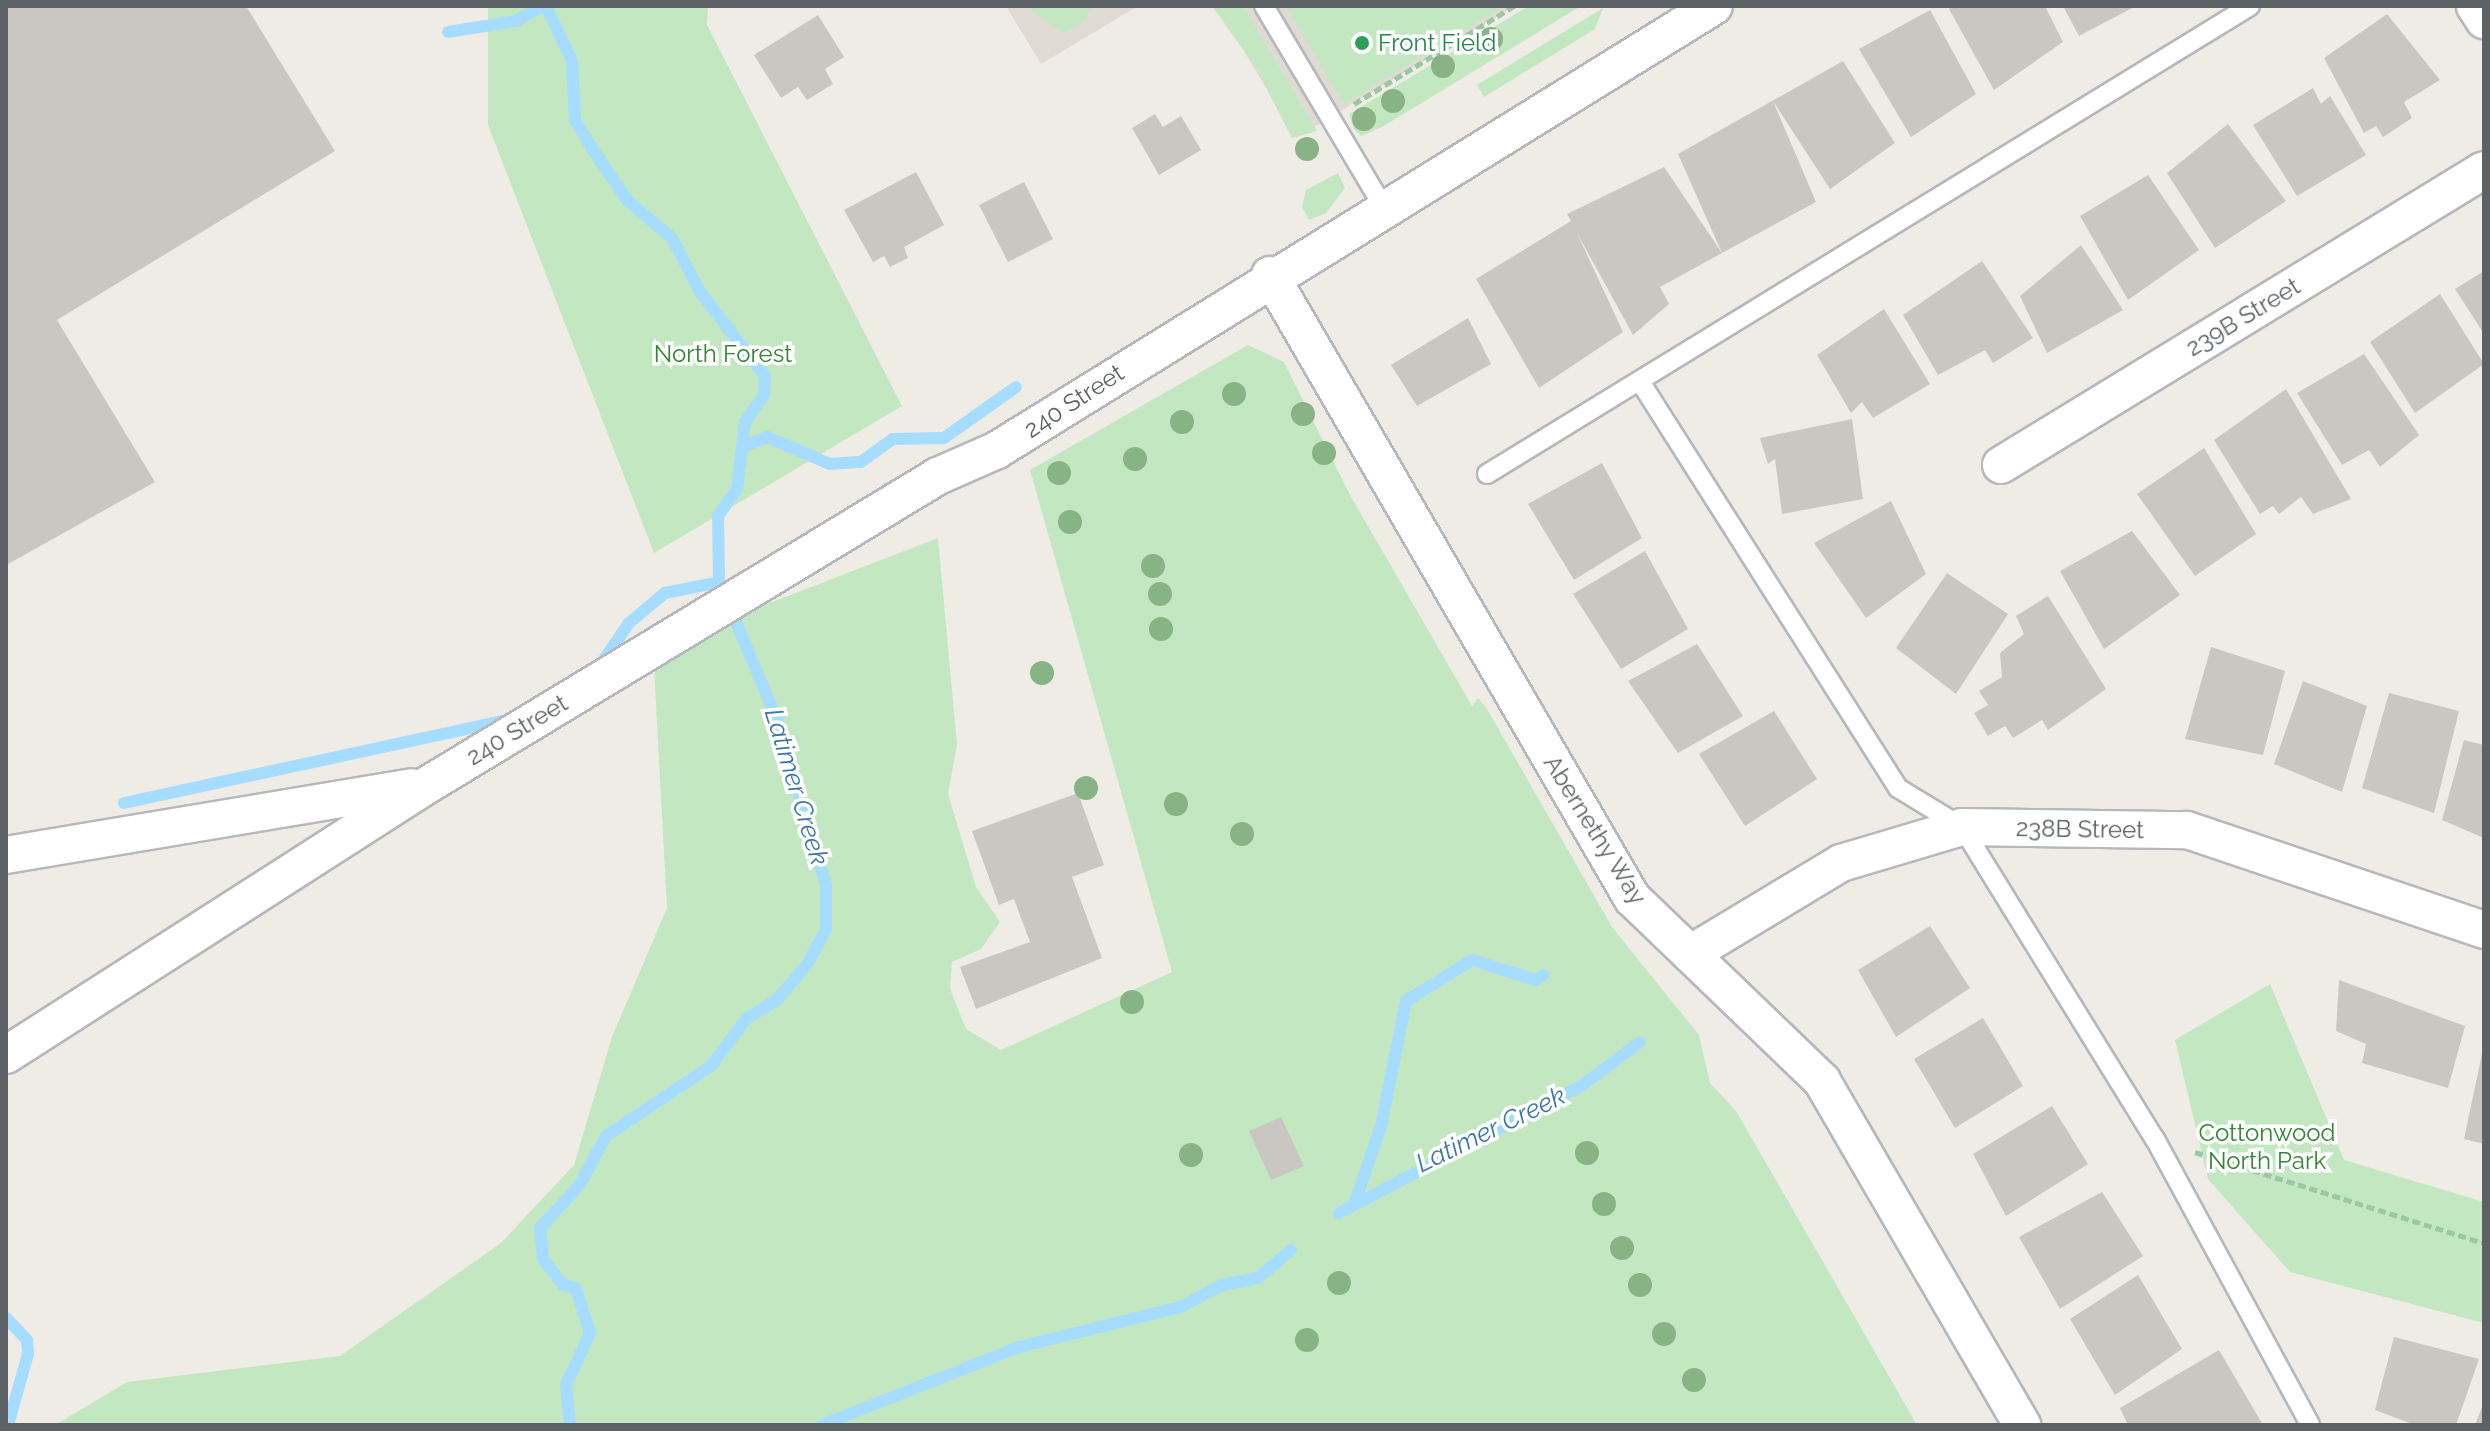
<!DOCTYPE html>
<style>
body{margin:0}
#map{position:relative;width:2490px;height:1431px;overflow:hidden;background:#efece5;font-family:Raleway,sans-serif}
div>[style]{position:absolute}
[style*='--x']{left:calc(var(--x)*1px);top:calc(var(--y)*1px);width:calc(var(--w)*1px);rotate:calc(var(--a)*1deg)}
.education>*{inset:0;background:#dfdbd3}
.green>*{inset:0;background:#c3e7c1}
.stream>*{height:12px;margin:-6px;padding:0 6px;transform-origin:6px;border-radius:6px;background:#a5dcff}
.building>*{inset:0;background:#cac7c2}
.path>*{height:5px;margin-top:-2.5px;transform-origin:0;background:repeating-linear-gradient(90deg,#9ac8a5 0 8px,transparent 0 12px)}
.roads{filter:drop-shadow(2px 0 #b5b8bc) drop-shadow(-2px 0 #b5b8bc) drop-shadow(0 2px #b5b8bc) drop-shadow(0 -2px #b5b8bc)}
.service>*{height:18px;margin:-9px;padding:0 9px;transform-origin:9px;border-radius:9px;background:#fff}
.minor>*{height:36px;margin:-18px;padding:0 18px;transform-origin:18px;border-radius:18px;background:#fff}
.trees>*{width:24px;height:24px;margin:-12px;border-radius:50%;background:#88b384}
.dots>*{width:22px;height:22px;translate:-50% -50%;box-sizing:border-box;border:4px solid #fff;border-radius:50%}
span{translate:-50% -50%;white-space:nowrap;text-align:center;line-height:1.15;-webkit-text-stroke:7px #fff;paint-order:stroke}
.leisure-label{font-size:24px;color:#27864d}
.left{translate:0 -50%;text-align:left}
.street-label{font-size:24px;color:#5c6165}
.park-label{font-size:24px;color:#348534}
.water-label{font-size:26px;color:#3d77a9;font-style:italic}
.frame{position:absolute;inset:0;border:8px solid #5c6165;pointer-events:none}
</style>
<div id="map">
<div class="education">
<i style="clip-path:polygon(1006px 6px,1138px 6px,1041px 64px)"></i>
<i style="clip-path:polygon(1217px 6px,1515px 6px,1296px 138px)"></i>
</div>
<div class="green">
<i style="clip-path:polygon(488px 6px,708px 6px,707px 25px,902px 406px,654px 553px,488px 125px)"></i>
<i style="clip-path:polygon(1026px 6px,1092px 6px,1082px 24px,1063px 33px)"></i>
<i style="clip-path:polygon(1212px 6px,1243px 6px,1317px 131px,1292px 138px,1255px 66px)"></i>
<i style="clip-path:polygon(1286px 6px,1504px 6px,1344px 104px)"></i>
<i style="clip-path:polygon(1529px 6px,1581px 6px,1382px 127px,1361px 136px,1354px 129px,1349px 114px)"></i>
<i style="clip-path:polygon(1603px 8px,1595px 29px,1484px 97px,1477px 85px)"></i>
<i style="clip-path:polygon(1338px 173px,1345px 188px,1326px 213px,1309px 220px,1302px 207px,1306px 190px)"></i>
<i style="clip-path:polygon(1248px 345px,1284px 362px,1350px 495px,1472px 706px,1478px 698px,1487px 709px,1612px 927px,1699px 1035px,1710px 1083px,1736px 1111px,1917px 1425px,55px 1425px,127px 1382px,340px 1356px,501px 1243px,574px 1165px,612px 1037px,667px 908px,653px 648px,938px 538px,957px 745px,948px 794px,976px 887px,1000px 922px,981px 949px,952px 962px,950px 989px,966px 1029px,1001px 1050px,1172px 972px,1030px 470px)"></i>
<i style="clip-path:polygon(2270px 984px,2344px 1160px,2484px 1202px,2484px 1323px,2290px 1272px,2208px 1179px,2175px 1040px)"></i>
</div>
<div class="stream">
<i style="--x:546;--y:6;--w:61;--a:64.7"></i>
<i style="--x:572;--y:61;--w:59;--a:87.1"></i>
<i style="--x:575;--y:120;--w:31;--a:59"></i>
<i style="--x:591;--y:147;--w:65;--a:55.6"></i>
<i style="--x:628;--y:201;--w:57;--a:40.1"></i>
<i style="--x:672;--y:238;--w:61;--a:62.6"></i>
<i style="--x:700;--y:292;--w:106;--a:52.3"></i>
<i style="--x:765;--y:376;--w:19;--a:93"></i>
<i style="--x:764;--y:395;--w:33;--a:125"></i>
<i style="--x:745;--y:422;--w:67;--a:96.8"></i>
<i style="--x:737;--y:489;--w:33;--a:125"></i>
<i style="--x:718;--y:516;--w:66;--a:89.1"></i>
<i style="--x:719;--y:582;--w:152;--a:67.1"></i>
<i style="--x:778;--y:722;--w:170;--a:73.6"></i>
<i style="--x:826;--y:885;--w:45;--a:90"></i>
<i style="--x:826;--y:930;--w:38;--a:119"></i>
<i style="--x:808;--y:963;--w:48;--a:130"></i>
<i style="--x:777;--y:1000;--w:35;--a:149"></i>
<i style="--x:747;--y:1018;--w:60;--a:126.9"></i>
<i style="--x:711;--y:1066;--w:126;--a:146.3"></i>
<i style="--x:606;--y:1136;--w:57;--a:118.4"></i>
<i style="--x:579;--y:1186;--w:57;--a:132.9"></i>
<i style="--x:540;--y:1228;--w:31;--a:84"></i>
<i style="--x:543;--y:1259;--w:33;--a:52"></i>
<i style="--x:563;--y:1285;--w:13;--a:13"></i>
<i style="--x:576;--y:1288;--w:47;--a:72.7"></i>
<i style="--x:590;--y:1333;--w:57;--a:114.8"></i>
<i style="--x:566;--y:1385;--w:40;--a:84.3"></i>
<i style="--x:448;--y:32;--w:69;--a:-9.2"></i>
<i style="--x:516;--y:21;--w:30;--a:-30"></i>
<i style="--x:745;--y:446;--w:24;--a:-22"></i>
<i style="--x:767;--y:437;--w:69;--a:23.2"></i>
<i style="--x:830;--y:464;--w:31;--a:-4"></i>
<i style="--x:861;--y:462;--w:39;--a:-36"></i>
<i style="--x:893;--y:439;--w:51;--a:-1.1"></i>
<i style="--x:944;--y:438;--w:88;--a:-35.3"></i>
<i style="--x:599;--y:667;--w:53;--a:-55.7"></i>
<i style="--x:629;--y:623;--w:47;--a:-39.8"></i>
<i style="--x:665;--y:593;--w:55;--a:-11.5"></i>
<i style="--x:124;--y:803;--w:393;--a:-12.2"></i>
<i style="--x:1355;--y:1202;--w:80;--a:-71.1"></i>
<i style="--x:1381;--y:1126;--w:127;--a:-78.7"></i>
<i style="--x:1406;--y:1001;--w:78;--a:-31.8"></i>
<i style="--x:1472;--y:960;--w:66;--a:17.6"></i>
<i style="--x:1535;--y:980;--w:10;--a:-29"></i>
<i style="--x:1339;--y:1213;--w:276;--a:-27.7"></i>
<i style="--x:1583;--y:1085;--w:71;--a:-37"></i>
<i style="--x:6;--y:1318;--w:30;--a:46"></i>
<i style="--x:27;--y:1340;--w:14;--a:86"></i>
<i style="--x:28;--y:1354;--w:74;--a:105.7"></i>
<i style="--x:822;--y:1425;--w:212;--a:-21.6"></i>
<i style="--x:1019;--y:1347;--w:167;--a:-13.9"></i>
<i style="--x:1181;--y:1307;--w:47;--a:-28.2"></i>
<i style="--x:1222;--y:1285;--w:37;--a:-11"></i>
<i style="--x:1258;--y:1278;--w:43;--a:-40.3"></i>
</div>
<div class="building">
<i style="clip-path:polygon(6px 6px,246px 6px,335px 151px,57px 320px,155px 482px,8px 564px)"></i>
<i style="clip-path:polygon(1955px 6px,2045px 6px,2063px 42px,1994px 90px,1949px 9px)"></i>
<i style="clip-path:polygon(2063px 6px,2136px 6px,2079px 36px)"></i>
<i style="clip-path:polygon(1930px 10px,1976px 94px,1911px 137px,1859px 49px)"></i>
<i style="clip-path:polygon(2387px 14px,2440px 80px,2404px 102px,2412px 118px,2383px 137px,2376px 126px,2364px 133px,2324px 58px)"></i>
<i style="clip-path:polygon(818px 15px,844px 57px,825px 69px,833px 84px,807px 100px,798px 87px,781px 98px,754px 55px)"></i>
<i style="clip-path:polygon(1843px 61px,1895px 143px,1830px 189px,1773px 101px,1816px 202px,1722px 253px,1678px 154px)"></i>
<i style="clip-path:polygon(2313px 88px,2321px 104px,2330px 96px,2366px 155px,2297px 196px,2253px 125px)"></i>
<i style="clip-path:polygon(1155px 114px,1163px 127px,1181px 116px,1201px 150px,1159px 175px,1132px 128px)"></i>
<i style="clip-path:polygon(2228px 124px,2286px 201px,2215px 248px,2167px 173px)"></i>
<i style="clip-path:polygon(1664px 167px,1722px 253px,1660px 287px,1669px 304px,1633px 335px,1577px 233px,1623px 332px,1539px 388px,1476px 279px,1571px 221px,1567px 214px)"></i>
<i style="clip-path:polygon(916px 172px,944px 225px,904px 247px,908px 258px,890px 267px,884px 256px,873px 262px,844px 210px)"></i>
<i style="clip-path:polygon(2148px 175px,2199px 250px,2128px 300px,2080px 216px)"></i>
<i style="clip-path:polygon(1024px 182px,1053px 239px,1008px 262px,979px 205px)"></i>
<i style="clip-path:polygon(2081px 245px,2123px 310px,2047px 353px,2020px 296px)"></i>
<i style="clip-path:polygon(1982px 261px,2033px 338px,1993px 363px,1985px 350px,1938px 375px,1903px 315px)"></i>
<i style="clip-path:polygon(2484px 271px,2484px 334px,2455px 289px)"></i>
<i style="clip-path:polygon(2440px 294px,2484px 364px,2415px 413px,2370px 342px)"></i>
<i style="clip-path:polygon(1884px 309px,1930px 384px,1873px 418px,1862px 402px,1851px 413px,1817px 355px)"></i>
<i style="clip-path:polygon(1468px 318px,1491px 364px,1417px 406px,1391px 365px)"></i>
<i style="clip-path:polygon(2364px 354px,2419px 435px,2380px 467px,2369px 450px,2342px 465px,2297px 393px)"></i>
<i style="clip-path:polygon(2286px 389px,2351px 499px,2313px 514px,2301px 497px,2279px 514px,2273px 506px,2260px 514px,2214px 440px)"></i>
<i style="clip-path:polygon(1852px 419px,1863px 499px,1782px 514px,1775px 459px,1768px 464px,1760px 438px)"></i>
<i style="clip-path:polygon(2204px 448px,2256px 534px,2195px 576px,2137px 494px)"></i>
<i style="clip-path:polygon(1602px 463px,1642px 538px,1574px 580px,1528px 504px)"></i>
<i style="clip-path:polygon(1891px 501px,1926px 574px,1866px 618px,1814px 543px)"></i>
<i style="clip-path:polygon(2132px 531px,2180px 595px,2104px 649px,2060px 571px)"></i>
<i style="clip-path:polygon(1645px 551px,1688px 629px,1621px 669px,1573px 594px)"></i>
<i style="clip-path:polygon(1947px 573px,2008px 614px,1956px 694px,1896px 648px)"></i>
<i style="clip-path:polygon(2048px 596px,2106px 689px,2048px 730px,2042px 720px,2013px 738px,2005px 726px,1988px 736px,1974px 713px,1988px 705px,1979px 691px,2002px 677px,2000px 653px,2024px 634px,2016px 616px)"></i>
<i style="clip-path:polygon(1697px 644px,1743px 716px,1678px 753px,1628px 681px)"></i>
<i style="clip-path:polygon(2211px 647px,2285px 671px,2263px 755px,2185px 739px)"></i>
<i style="clip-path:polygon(2303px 681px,2367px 706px,2342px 792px,2274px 764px)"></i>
<i style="clip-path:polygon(2389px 693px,2459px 711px,2434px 813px,2362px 788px)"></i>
<i style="clip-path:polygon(1774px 711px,1817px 779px,1745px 826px,1699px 754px)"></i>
<i style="clip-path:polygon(2464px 740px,2484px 745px,2484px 838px,2442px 820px)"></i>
<i style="clip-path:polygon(1078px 793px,1104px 865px,1072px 877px,1102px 958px,976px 1009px,960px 967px,1030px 942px,1014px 899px,999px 905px,972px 831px)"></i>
<i style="clip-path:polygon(1930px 926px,1970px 988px,1896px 1037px,1858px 970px)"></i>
<i style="clip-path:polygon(2339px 980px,2465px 1026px,2448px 1088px,2362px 1063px,2366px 1044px,2336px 1031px)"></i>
<i style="clip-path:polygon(1983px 1018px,2023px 1086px,1955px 1128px,1914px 1059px)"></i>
<i style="clip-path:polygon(2483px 1049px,2484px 1049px,2484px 1144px,2464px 1139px)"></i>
<i style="clip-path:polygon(2052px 1106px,2088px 1164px,2006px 1216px,1973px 1154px)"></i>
<i style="clip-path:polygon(1281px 1117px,1304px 1166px,1271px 1180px,1249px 1131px)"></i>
<i style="clip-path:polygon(2102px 1192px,2143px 1256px,2060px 1309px,2019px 1237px)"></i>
<i style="clip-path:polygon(2138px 1275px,2182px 1349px,2115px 1395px,2070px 1319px)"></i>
<i style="clip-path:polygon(2394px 1337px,2479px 1359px,2456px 1425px,2415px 1425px,2375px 1410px)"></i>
<i style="clip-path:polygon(2219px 1350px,2263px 1425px,2128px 1425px,2120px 1408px)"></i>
<i style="clip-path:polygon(2484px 1402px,2484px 1425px,2475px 1425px)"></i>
</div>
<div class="path">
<i style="--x:1354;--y:104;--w:188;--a:-31.5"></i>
<i style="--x:2195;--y:1152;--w:303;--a:17.5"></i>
</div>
<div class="roads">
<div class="service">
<i style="--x:1264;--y:6;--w:237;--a:59.3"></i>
<i style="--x:1641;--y:383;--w:480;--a:57.6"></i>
<i style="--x:1898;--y:788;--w:75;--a:31.4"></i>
<i style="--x:1962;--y:827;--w:367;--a:58.3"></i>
<i style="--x:2155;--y:1139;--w:325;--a:61.5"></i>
<i style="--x:1487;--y:474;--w:895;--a:-31.52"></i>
</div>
<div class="minor">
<i style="--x:2475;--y:6;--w:17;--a:57"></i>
<i style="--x:1270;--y:275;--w:721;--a:59.84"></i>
<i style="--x:1632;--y:898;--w:264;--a:43.9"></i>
<i style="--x:1822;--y:1081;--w:398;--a:59.8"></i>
<i style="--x:2001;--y:465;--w:566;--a:-31.42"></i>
<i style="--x:6;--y:855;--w:411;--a:-9.5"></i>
<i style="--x:1690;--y:954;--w:176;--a:-31.1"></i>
<i style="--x:1841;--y:863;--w:126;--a:-16.6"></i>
<i style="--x:1962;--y:827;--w:225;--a:0.8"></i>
<i style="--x:2187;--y:830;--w:313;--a:18.6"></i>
<i style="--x:6;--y:1055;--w:502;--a:-32.65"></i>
<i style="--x:429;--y:784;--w:595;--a:-31.18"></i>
<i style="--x:938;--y:476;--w:64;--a:-23.8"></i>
<i style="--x:997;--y:450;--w:843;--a:-31.77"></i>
</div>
</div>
<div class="trees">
<i style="left:1491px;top:39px"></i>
<i style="left:1443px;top:66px"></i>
<i style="left:1393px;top:101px"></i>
<i style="left:1364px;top:119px"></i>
<i style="left:1307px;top:149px"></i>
<i style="left:1234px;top:394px"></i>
<i style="left:1303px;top:414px"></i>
<i style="left:1182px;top:422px"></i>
<i style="left:1324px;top:453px"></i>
<i style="left:1135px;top:459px"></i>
<i style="left:1059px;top:473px"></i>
<i style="left:1070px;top:522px"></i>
<i style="left:1153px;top:566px"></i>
<i style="left:1160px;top:594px"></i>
<i style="left:1161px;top:629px"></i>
<i style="left:1042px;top:673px"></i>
<i style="left:1086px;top:788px"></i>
<i style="left:1176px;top:804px"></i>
<i style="left:1242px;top:834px"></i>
<i style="left:1132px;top:1002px"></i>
<i style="left:1587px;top:1153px"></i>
<i style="left:1191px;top:1155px"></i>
<i style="left:1604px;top:1204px"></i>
<i style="left:1622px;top:1248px"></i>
<i style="left:1339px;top:1283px"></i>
<i style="left:1640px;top:1285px"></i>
<i style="left:1664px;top:1334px"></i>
<i style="left:1307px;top:1340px"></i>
<i style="left:1694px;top:1380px"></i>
</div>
<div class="dots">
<i style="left:1362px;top:43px;background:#2e9e5b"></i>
</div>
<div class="leisure-label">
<span class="left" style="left:1378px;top:43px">Front Field</span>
</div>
<div class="street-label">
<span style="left:2243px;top:317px;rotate:-31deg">239B Street</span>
<span style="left:1074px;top:401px;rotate:-33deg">240 Street</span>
<span style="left:517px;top:730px;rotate:-31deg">240 Street</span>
<span style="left:2080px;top:829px;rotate:1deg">238B Street</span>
<span style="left:1595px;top:830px;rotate:58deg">Abernethy Way</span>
</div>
<div class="park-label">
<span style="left:723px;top:354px">North Forest</span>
<span style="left:2267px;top:1147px">Cottonwood<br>North Park</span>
</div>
<div class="water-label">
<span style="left:796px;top:787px;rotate:73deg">Latimer Creek</span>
<span style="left:1491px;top:1130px;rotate:-26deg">Latimer Creek</span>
</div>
<div class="frame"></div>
</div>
